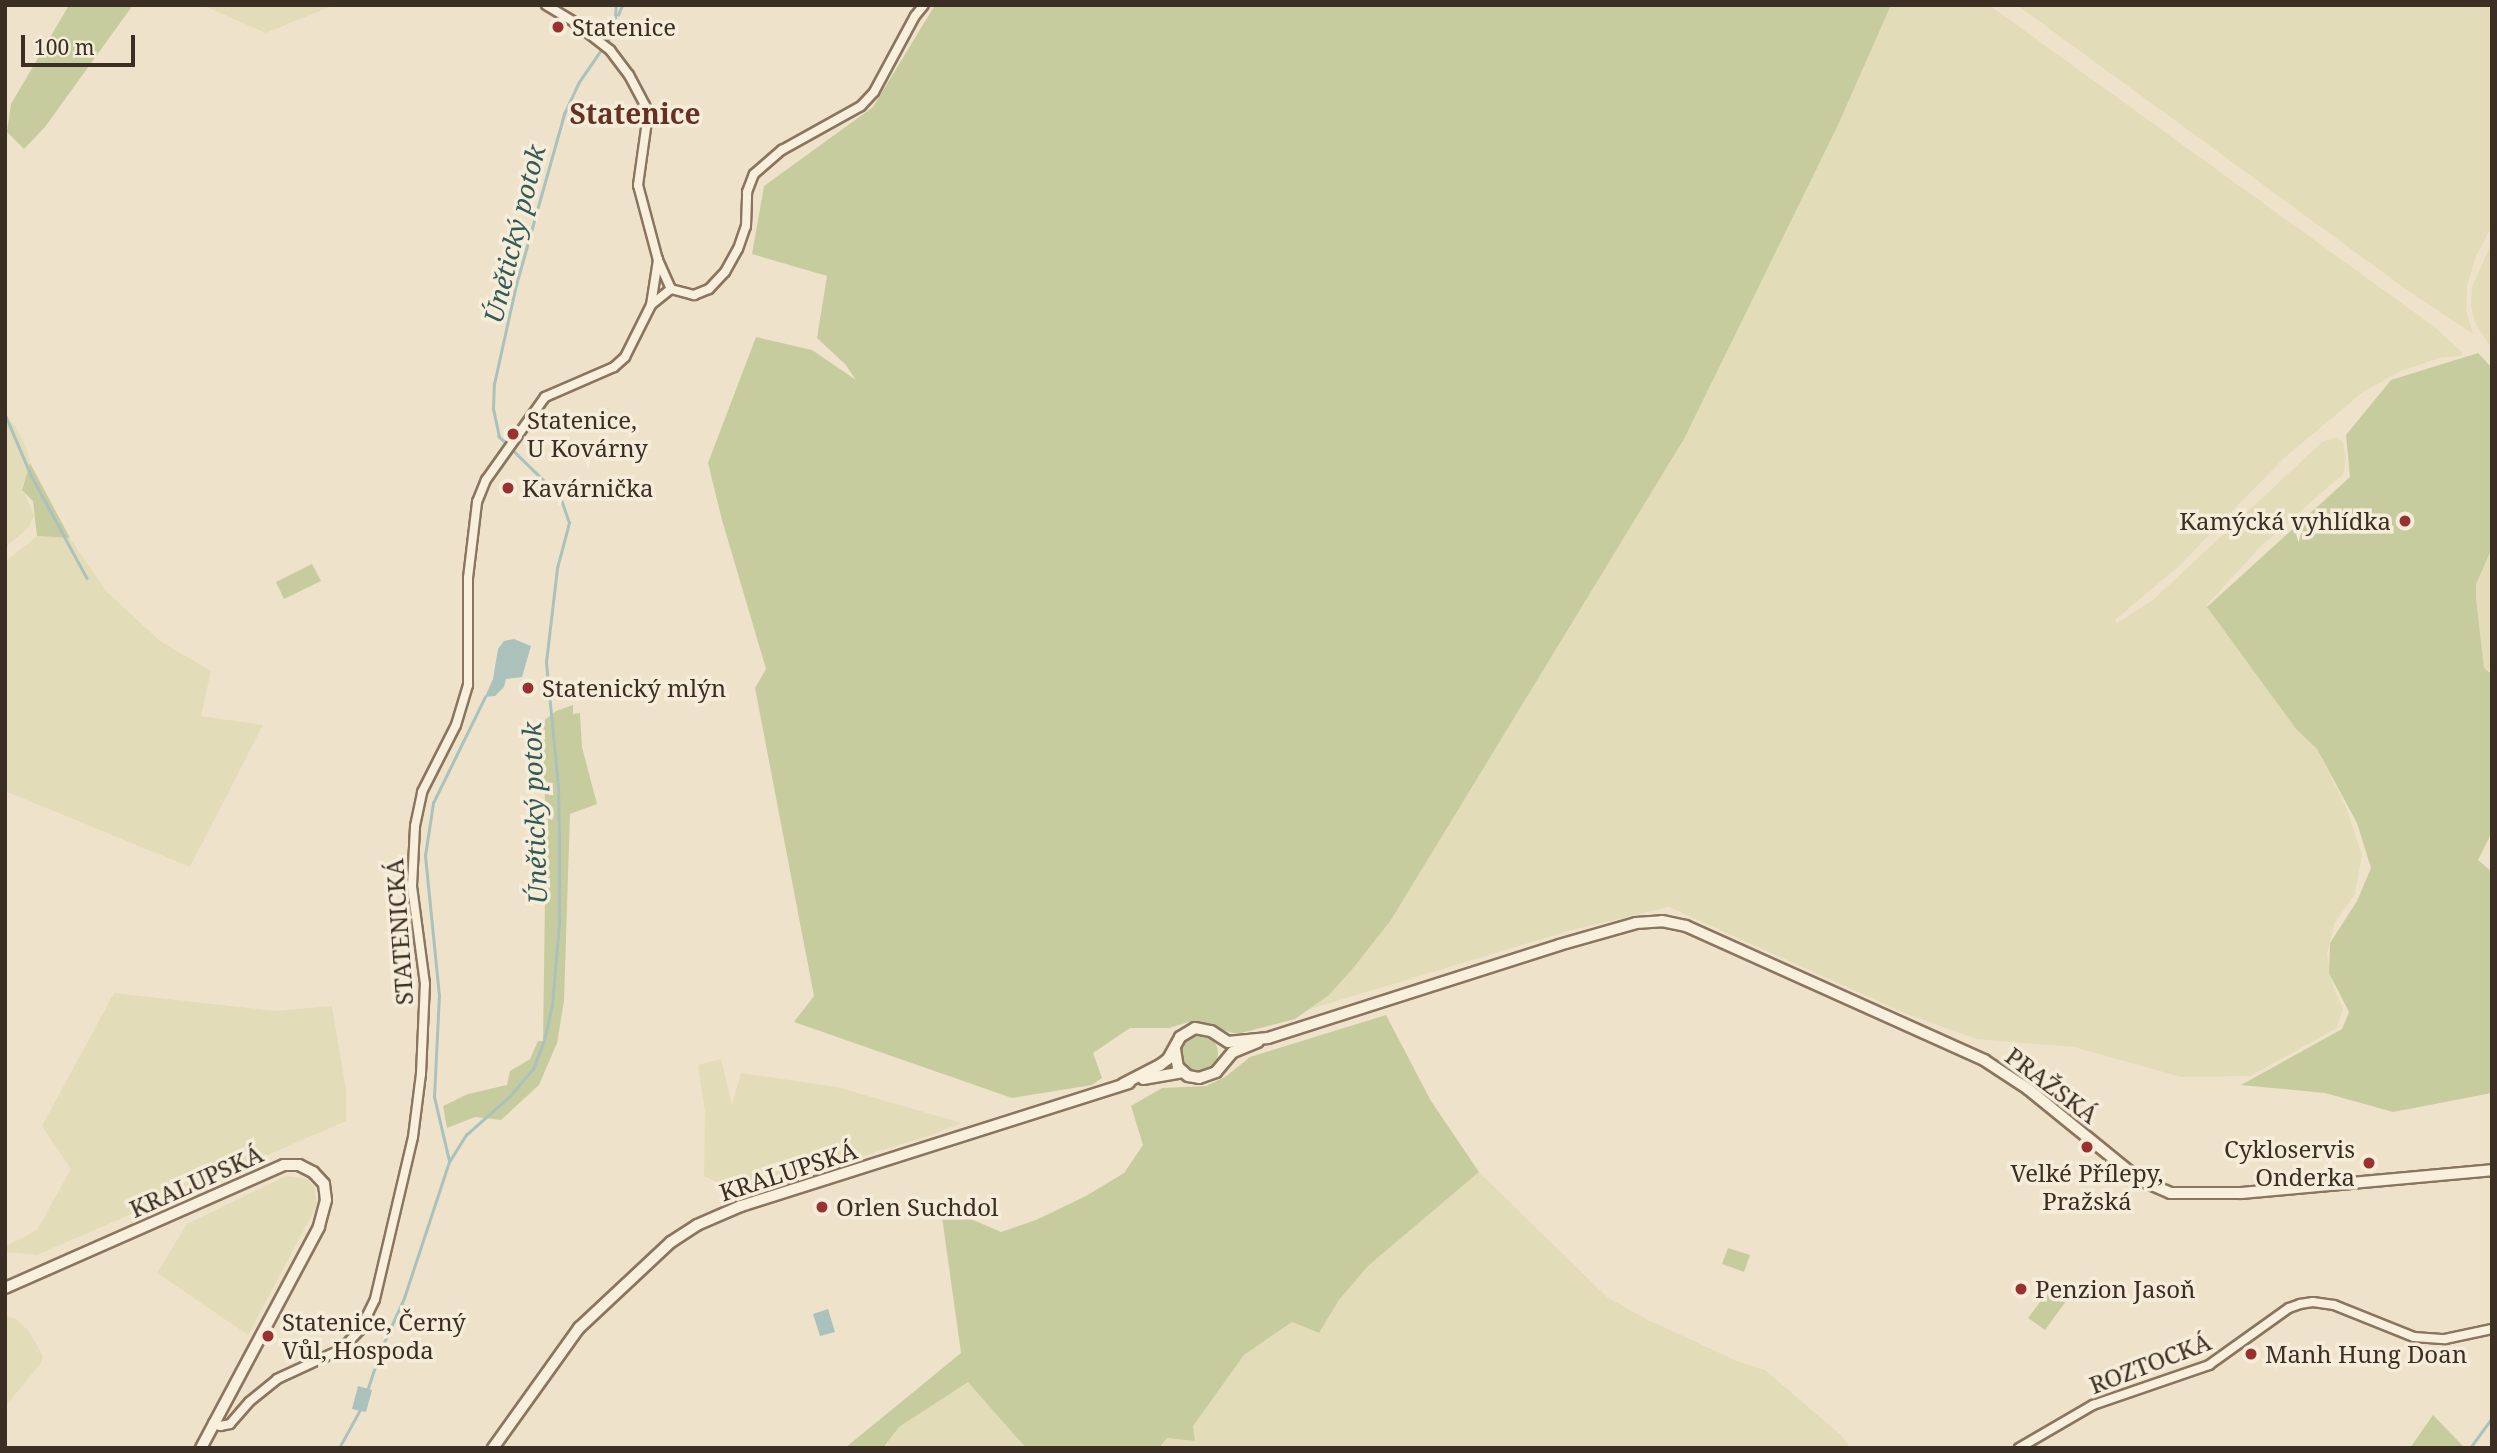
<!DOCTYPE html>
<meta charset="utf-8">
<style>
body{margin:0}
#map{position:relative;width:2497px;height:1453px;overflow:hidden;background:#eee3ca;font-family:"Noto Serif",serif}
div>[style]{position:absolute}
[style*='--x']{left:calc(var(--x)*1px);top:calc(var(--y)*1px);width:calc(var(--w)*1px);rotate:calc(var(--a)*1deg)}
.farmland>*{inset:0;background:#e3dcb8}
.green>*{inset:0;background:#c7cc9e}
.round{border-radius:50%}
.water>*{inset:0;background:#aac2bb}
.stream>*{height:2.5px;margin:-1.25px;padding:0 1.25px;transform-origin:1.25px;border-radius:1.25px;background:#aac2bb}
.roads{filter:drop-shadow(2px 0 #8a755f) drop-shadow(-2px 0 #8a755f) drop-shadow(0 2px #8a755f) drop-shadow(0 -2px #8a755f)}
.tertiary>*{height:8px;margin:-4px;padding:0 4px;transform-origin:4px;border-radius:4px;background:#f8f0dd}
.secondary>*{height:10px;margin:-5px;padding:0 5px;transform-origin:5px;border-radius:5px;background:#f8f0dd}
.dots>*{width:19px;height:19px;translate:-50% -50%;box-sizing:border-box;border:4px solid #f5edda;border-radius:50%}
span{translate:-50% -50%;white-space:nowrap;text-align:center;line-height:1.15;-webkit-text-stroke:7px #f5edda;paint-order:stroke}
.poi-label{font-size:24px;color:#3b2e22}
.left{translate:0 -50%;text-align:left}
.right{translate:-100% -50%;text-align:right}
.street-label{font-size:24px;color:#3b2e22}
.water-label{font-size:26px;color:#325a57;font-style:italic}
.quarter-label{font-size:28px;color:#663022;font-weight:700}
.frame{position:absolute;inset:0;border:7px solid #3b2e22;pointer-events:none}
.scale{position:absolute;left:21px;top:35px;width:114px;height:32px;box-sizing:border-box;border:4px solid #3b2e22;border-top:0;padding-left:9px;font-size:21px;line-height:24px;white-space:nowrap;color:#3b2e22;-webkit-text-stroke:5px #f5edda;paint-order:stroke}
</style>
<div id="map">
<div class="farmland">
<i style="clip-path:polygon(202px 5px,334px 5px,266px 33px)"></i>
<i style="clip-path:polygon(1891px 5px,1989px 5px,2432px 325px,2462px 352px,2461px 356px,2439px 358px,2401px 371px,2363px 392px,2283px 459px,2178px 567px,2115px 620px,2117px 623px,2153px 600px,2322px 442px,2337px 437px,2343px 442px,2346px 458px,2343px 474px,2261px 546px,2207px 605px,2294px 726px,2317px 749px,2346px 807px,2362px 855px,2355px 894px,2334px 924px,2327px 954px,2332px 983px,2343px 1009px,2337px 1028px,2250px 1076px,2181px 1077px,2074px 1047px,1977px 1039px,1907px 1014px,1669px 907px,1568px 931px,1307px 1010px,1329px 995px,1391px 920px,1684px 439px)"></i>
<i style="clip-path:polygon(2017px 5px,2492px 5px,2492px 226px,2476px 256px,2467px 286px,2466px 310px,2473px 334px,2407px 290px)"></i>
<i style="clip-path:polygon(2492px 242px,2492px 349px,2475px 323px,2471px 306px,2472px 287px)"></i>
<i style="clip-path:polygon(5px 417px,15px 425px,27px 449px,30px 464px,22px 488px,34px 515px,29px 527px,5px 548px)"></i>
<i style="clip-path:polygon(37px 536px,70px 538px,106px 591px,160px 641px,211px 671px,201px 716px,263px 725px,190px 867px,5px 791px,5px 562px)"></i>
<i style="clip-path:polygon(2492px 548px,2492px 670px,2490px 670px,2484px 669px,2476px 598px,2476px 584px)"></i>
<i style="clip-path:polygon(114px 993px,276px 1011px,332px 1006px,346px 1089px,346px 1121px,37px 1255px,5px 1252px,5px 1247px,37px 1230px,71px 1169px,42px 1126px)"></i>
<i style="clip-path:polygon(721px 1059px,732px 1105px,741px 1073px,837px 1087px,962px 1123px,928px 1136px,768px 1185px,723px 1185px,704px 1176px,705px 1112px,698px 1065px)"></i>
<i style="clip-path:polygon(1479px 1172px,1607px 1297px,1648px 1320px,1737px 1361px,1765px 1370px,1841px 1435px,1850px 1448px,1159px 1448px,1167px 1438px,1195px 1441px,1193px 1426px,1244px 1355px,1292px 1322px,1319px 1333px,1339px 1300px,1368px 1266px)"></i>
<i style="clip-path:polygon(286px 1176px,307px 1179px,314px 1186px,317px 1205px,248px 1335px,157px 1273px,187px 1224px)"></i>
<i style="clip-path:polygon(5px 1317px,14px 1318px,28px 1330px,43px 1356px,41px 1363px,5px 1407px)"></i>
<i style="clip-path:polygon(968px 1381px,1026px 1448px,886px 1448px,890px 1436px,899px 1427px)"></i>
</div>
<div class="green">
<i style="clip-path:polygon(69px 5px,133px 5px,45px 127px,24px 149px,7px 132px,11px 104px)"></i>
<i style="clip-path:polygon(935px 5px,1891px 5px,1837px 127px,1684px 439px,1391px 920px,1354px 967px,1329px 995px,1295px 1019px,1237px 1034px,1192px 1021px,1169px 1028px,1130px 1028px,1093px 1053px,1102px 1078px,1092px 1085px,1012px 1098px,794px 1022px,814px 996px,755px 688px,766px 669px,722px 520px,708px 463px,756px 337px,812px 350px,856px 380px,845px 364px,817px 338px,827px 276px,752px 254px,764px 186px,873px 107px)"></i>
<i style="clip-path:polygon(2478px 353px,2492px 368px,2492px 548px,2476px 584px,2476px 598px,2484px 668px,2492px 674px,2492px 832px,2478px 860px,2492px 872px,2492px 1093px,2393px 1112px,2325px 1093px,2241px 1085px,2342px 1029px,2349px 1012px,2329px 973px,2330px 943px,2357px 901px,2371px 868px,2357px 823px,2317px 749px,2296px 729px,2207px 607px,2350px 477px,2346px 435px,2391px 380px)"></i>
<i style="clip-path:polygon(30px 463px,70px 538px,37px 536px,33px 501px,22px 490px)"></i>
<i style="clip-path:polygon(312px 564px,321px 581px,284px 599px,276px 582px)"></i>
<i style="clip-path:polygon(573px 705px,573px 714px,580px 713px,582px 747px,597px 804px,570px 814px,564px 1001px,557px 1043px,539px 1085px,501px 1120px,475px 1117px,447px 1128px,443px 1106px,468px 1094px,507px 1085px,510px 1071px,530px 1059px,538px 1041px,543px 1041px,546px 829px,542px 722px,556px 711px)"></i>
<i style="clip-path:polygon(1386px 1015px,1431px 1101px,1479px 1172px,1368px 1266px,1339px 1300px,1319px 1333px,1292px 1322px,1244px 1355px,1193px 1426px,1195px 1441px,1167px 1438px,1159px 1448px,1026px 1448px,968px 1382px,899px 1427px,883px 1448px,845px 1448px,961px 1353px,941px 1210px,964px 1216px,1001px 1232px,1036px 1220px,1086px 1196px,1124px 1173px,1143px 1145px,1131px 1106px,1162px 1088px,1206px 1086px,1225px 1077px,1250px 1057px)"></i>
<i class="round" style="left:1180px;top:1034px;width:38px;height:38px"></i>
<i style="clip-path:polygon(1728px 1248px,1750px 1255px,1744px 1272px,1722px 1264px)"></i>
<i style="clip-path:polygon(2052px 1286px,2069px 1297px,2045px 1330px,2028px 1318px)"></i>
<i style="clip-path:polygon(2433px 1415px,2465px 1448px,2410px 1448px)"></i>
</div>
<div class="water">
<i style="clip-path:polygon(514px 639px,531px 646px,522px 677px,506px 679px,504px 687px,495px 696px,485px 697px,493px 679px,498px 649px,504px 641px)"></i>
<i style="clip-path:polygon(828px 1309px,835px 1332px,820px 1336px,813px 1314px)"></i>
<i style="clip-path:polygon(358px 1386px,372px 1390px,366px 1412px,352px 1409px)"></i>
</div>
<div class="stream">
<i style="--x:618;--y:15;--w:11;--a:-68"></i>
<i style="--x:5;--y:414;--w:66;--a:66.9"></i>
<i style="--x:31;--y:475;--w:117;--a:61.5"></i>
<i style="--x:449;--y:1161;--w:66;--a:-103.2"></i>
<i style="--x:434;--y:1097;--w:101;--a:-87.2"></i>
<i style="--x:439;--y:996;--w:141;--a:-95.7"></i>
<i style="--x:425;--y:856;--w:54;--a:-81.4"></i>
<i style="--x:433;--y:803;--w:118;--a:-63.9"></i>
<i style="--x:367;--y:1391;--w:44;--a:-71.6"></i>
<i style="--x:381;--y:1349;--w:56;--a:-65.7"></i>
<i style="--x:404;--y:1298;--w:143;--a:-71.7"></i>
<i style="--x:449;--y:1162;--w:32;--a:-58"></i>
<i style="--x:466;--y:1135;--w:59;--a:-41.6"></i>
<i style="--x:510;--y:1096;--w:35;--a:-50"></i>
<i style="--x:533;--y:1069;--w:31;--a:-69"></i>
<i style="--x:544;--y:1040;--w:35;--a:-77"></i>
<i style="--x:552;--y:1006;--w:83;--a:-85.2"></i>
<i style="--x:559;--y:923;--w:86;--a:-90"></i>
<i style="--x:559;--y:837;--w:50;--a:-91.1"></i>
<i style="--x:558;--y:787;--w:126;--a:-95.5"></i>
<i style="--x:546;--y:662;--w:95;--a:-83.3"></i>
<i style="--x:557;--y:568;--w:47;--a:-75.1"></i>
<i style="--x:569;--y:523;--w:28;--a:-109"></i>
<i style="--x:560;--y:497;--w:86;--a:-135.5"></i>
<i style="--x:499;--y:437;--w:29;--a:-102"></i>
<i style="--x:493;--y:409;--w:25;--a:-88"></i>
<i style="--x:494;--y:384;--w:101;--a:-77.5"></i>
<i style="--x:516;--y:285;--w:178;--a:-74.3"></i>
<i style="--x:564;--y:114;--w:35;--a:-65"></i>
<i style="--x:579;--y:82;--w:62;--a:-55.5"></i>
<i style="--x:614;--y:31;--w:26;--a:-86"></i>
<i style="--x:339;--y:1448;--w:46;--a:-61.2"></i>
<i style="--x:2470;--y:1448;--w:37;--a:-54"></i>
</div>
<div class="roads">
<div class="tertiary">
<i style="--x:546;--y:5;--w:33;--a:31"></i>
<i style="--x:574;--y:22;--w:46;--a:37.9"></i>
<i style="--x:610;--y:50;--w:31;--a:53"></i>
<i style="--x:629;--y:75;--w:34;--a:62"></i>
<i style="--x:645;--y:105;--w:9;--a:72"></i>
<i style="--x:648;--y:114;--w:72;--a:98"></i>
<i style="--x:638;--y:185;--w:78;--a:75.1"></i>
<i style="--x:658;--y:260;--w:32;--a:66"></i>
<i style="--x:671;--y:289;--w:24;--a:15"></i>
<i style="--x:694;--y:295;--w:16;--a:-22"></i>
<i style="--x:709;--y:289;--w:23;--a:-47"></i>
<i style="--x:725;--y:272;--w:26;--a:-61"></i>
<i style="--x:738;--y:249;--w:24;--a:-71"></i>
<i style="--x:746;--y:226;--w:34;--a:-88"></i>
<i style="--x:747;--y:192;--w:19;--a:-69"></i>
<i style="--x:754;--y:174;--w:37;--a:-41"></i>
<i style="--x:782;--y:150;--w:90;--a:-29.1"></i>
<i style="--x:861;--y:106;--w:19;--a:-47"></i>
<i style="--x:874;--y:92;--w:86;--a:-61.7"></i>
<i style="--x:915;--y:16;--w:14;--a:-51"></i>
<i style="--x:651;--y:305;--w:26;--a:-39"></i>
<i style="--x:213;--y:1423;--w:8;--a:23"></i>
<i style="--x:220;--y:1426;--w:10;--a:-11"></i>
<i style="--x:230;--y:1424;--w:29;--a:-49"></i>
<i style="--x:249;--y:1402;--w:36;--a:-39"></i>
<i style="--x:277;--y:1379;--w:72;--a:-24.8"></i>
<i style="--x:342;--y:1349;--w:26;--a:-47"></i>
<i style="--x:360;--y:1330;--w:34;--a:-64"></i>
<i style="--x:375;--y:1299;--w:166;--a:-76.8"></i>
<i style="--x:413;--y:1137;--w:64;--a:-82.8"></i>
<i style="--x:421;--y:1074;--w:90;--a:-87.5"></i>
<i style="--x:425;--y:984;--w:99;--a:-97.6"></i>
<i style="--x:412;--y:886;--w:60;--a:-87.1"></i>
<i style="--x:415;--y:826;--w:35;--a:-78"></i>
<i style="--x:422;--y:792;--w:75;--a:-63.1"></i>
<i style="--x:456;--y:725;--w:42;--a:-73.3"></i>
<i style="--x:468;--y:685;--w:107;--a:-90"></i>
<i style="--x:468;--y:578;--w:77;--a:-83.2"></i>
<i style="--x:477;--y:502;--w:24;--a:-68"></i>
<i style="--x:486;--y:480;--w:102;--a:-54.6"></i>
<i style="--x:545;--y:397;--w:75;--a:-23.5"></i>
<i style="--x:614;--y:367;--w:15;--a:-42"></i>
<i style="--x:625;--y:357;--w:58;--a:-63.4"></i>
<i style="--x:651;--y:305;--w:46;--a:-81.2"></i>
<i style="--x:2019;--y:1448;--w:86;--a:-30.2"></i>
<i style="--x:2093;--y:1405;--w:123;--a:-19"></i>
<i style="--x:2209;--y:1365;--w:98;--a:-35.5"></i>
<i style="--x:2289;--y:1308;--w:12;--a:-20"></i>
<i style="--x:2300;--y:1304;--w:13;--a:-9"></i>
<i style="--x:2313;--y:1302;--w:21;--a:8"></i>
<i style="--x:2334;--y:1305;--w:86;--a:21.8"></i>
<i style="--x:2414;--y:1337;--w:31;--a:4"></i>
<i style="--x:2445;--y:1339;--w:48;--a:-12"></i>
</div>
<div class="secondary">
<i style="--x:1175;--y:1049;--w:18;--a:81"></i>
<i style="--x:1178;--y:1067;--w:13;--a:42"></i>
<i style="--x:1188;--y:1076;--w:11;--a:10"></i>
<i style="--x:1199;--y:1078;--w:18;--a:-19"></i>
<i style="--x:1216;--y:1072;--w:26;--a:-50"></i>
<i style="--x:1233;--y:1052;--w:27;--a:-22"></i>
<i style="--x:1143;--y:1079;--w:41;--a:-9.9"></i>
<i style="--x:1123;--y:1084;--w:42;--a:-27.2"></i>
<i style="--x:1160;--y:1065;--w:10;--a:-37"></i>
<i style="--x:1168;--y:1059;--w:25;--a:-61"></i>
<i style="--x:1180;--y:1037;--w:17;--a:-31"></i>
<i style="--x:1195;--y:1028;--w:16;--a:11"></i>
<i style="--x:1211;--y:1031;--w:20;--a:33"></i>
<i style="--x:1228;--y:1042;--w:40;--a:-5.7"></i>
<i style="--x:1268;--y:1038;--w:305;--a:-17.7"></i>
<i style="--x:1559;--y:945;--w:80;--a:-15.9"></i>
<i style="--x:1636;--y:923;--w:26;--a:-4"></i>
<i style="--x:1662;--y:921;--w:25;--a:12"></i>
<i style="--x:1686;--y:926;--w:327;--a:24.2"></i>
<i style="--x:1984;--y:1060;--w:53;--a:33.4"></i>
<i style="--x:2028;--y:1089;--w:144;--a:39.1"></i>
<i style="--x:2140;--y:1180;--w:33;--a:23"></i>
<i style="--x:2170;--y:1193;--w:71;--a:0"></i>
<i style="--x:2241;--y:1193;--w:252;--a:-5.2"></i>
<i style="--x:5;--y:1288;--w:305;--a:-23.8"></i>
<i style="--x:284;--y:1165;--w:15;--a:0"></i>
<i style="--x:299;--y:1165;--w:16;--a:27"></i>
<i style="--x:313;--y:1172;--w:16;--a:47"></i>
<i style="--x:324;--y:1184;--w:16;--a:83"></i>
<i style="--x:326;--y:1200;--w:28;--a:105"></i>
<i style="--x:319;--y:1227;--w:251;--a:118.1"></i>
<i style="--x:493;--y:1448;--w:148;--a:-54.4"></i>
<i style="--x:579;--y:1328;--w:126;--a:-43.1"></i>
<i style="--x:671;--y:1242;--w:31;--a:-33"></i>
<i style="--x:697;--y:1225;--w:48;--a:-23.4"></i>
<i style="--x:741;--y:1206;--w:407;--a:-17.6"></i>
</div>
</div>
<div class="dots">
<i style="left:558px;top:27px;background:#973132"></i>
<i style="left:513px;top:434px;background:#973132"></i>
<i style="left:508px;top:488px;background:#973132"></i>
<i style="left:2405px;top:521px;background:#973132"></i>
<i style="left:528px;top:688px;background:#973132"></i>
<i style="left:2087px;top:1147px;background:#973132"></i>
<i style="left:2369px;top:1163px;background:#973132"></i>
<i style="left:822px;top:1207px;background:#973132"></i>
<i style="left:2021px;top:1289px;background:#973132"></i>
<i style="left:268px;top:1336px;background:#973132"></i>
<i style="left:2251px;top:1354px;background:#973132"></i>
</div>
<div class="poi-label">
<span class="left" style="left:572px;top:27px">Statenice</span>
<span class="left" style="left:527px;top:434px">Statenice,<br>U Kovárny</span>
<span class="left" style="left:522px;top:488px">Kavárnička</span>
<span class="right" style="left:2391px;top:521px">Kamýcká vyhlídka</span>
<span class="left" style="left:542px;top:688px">Statenický mlýn</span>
<span class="right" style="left:2355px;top:1163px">Cykloservis<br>Onderka</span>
<span style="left:2087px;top:1187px">Velké Přílepy,<br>Pražská</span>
<span class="left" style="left:836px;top:1207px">Orlen Suchdol</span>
<span class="left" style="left:2035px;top:1289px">Penzion Jasoň</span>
<span class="left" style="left:282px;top:1336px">Statenice, Černý<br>Vůl, Hospoda</span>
<span class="left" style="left:2265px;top:1354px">Manh Hung Doan</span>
</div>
<div class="street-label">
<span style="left:399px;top:932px;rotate:-94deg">STATENICKÁ</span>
<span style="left:2052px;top:1085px;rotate:37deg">PRAŽSKÁ</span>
<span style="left:788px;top:1171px;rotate:-18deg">KRALUPSKÁ</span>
<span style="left:196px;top:1181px;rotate:-24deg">KRALUPSKÁ</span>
<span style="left:2150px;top:1363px;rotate:-21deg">ROZTOCKÁ</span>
</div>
<div class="water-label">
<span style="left:515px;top:234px;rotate:-76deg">Únětický potok</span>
<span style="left:535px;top:813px;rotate:-92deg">Únětický potok</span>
</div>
<div class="quarter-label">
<span style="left:635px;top:113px">Statenice</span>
</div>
<div class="frame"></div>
<div class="scale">100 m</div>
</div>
